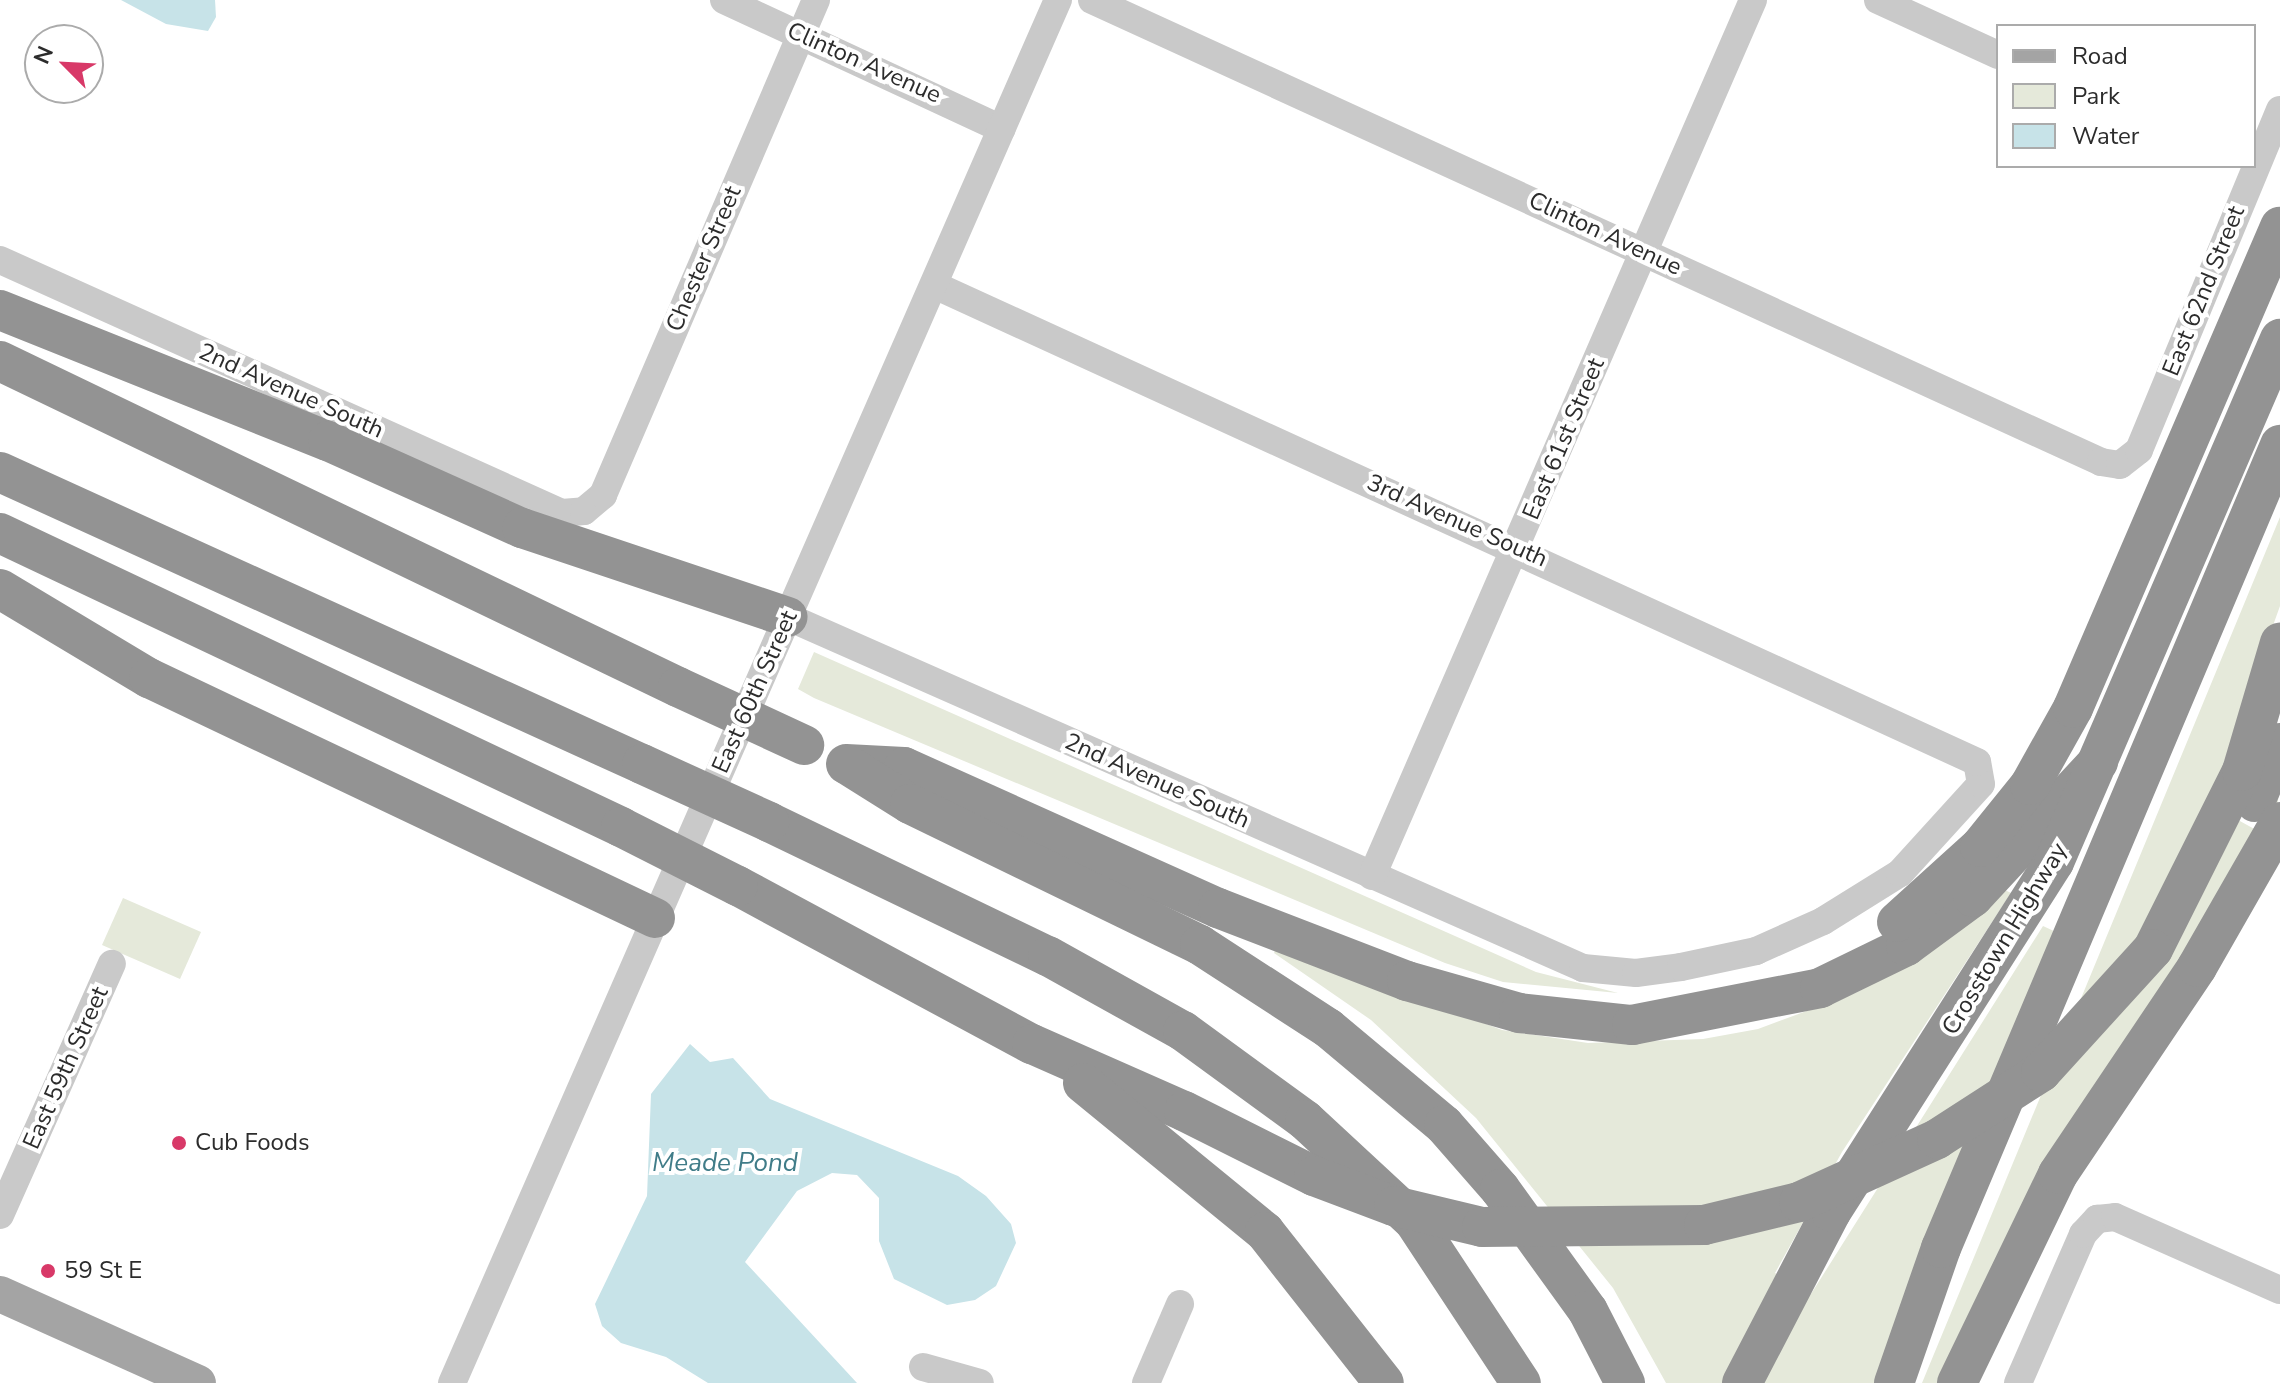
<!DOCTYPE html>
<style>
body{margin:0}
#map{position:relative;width:2280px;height:1383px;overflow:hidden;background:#fff;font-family:"Nunito Sans",sans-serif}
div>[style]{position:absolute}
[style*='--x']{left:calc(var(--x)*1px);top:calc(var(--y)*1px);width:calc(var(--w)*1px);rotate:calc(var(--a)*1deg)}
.green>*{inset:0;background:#e5e9da}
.water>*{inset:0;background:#c7e3e8}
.minor>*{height:28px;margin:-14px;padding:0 14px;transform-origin:14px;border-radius:14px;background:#c9c9c9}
.major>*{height:36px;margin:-18px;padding:0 18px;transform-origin:18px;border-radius:18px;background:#a4a4a4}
.highway>*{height:40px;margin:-20px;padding:0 20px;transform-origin:20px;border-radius:20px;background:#939393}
.highway-bridge>*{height:40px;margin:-20px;padding:0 20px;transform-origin:20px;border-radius:20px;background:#939393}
.dots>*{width:22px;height:22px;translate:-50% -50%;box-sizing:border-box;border:4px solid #fff;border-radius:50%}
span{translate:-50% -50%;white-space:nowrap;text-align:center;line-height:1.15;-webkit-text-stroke:8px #fff;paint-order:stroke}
.street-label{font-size:24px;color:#2c2c2c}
.poi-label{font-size:24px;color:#2c2c2c}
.left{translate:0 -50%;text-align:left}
.water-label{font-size:26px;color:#407c88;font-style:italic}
.legend{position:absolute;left:1996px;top:24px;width:260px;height:144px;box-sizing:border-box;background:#fff;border:2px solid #ababab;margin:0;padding:10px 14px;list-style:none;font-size:24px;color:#2c2c2c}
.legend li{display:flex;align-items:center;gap:16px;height:40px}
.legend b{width:40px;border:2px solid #ababab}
.north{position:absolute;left:24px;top:24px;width:80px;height:80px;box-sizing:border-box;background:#fff;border:2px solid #ababab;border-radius:50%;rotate:294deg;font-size:22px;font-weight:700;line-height:32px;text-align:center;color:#2c2c2c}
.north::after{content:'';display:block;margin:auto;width:28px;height:36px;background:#d83968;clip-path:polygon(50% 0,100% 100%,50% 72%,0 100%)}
</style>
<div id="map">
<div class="green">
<i style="clip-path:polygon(2280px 517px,2280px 606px,2209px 804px,2258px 831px,2280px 784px,2277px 809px,1949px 1383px,1922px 1383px)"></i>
<i style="clip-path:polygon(814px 652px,1536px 972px,1618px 993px,1503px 982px,1445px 963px,814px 698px,798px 689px)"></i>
<i style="clip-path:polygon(2005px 890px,2011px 893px,1842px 1152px,1775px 1273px,1811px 1294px,2043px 926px,2056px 932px,1882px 1383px,1666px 1383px,1613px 1288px,1476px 1118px,1371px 1020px,1274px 953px,1277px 945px,1502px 1030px,1588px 1043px,1703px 1039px,1758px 1029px,1855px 993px,1909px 965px)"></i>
<i style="clip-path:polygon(123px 898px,201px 932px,180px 979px,102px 945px)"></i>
</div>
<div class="water">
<i style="clip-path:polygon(121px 0,215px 0,216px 17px,208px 31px,166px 24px)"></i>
<i style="clip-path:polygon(690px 1044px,710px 1062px,733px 1058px,770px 1099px,958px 1176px,986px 1196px,1011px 1224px,1016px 1243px,996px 1286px,975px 1300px,947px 1305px,894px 1279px,879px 1241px,879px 1198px,857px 1175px,832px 1173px,797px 1191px,745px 1262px,857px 1383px,708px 1383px,666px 1357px,621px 1343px,602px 1326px,595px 1304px,647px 1196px,651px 1094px)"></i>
</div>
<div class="minor">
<i style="--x:724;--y:0;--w:306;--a:24.9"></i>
<i style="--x:1092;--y:0;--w:1110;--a:24.6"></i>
<i style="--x:2101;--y:462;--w:19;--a:9"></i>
<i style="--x:2120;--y:465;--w:24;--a:-38"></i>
<i style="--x:2139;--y:450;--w:368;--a:-67.5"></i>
<i style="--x:1878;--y:0;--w:132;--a:24.6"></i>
<i style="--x:0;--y:260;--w:616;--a:24.24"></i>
<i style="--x:562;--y:513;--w:22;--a:-5"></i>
<i style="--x:584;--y:511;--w:25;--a:-40"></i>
<i style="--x:603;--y:495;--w:539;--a:-66.72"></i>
<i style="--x:788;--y:617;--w:869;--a:23.82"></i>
<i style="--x:1583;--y:968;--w:53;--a:5.4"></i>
<i style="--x:1636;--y:973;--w:45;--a:-7.6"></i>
<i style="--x:1681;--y:967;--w:77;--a:-12"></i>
<i style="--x:1756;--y:951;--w:73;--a:-24.1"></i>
<i style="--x:1823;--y:921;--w:91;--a:-31.9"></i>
<i style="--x:1900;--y:873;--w:120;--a:-47.7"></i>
<i style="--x:1981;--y:784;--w:22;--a:-100"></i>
<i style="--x:1977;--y:762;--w:1147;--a:-155.42"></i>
<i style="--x:1372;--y:876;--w:955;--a:-66.49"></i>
<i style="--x:0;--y:1215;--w:275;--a:-66"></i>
<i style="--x:923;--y:1367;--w:59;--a:15.7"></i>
<i style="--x:452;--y:1383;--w:1510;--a:-66.34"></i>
<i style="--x:1146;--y:1383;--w:86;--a:-66.7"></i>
<i style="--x:2018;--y:1383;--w:163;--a:-66.4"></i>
<i style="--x:2083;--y:1234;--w:21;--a:-47"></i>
<i style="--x:2097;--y:1219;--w:18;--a:-6"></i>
<i style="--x:2115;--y:1217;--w:180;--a:23.9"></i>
</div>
<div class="major">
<i style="--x:0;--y:1294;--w:217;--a:24.2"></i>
</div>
<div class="highway">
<i style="--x:0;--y:310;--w:353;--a:21.8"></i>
<i style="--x:328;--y:441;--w:213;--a:24.2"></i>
<i style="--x:522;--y:528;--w:280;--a:18.5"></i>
<i style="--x:0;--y:361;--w:752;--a:25.68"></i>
<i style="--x:0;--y:472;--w:705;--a:24.46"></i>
<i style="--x:0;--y:533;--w:687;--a:25.33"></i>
<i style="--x:0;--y:589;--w:174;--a:30.9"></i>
<i style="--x:149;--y:678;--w:560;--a:25.38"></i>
<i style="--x:846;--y:764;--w:58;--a:3"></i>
<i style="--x:904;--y:767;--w:344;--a:24.2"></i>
<i style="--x:1218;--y:908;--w:203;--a:21.1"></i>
<i style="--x:1407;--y:981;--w:116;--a:15.9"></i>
<i style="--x:1519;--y:1013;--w:114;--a:6.1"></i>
<i style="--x:1632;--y:1025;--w:192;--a:-11.1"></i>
<i style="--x:1820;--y:988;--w:96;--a:-26"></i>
<i style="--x:1906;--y:946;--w:83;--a:-36.2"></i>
<i style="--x:1973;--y:897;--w:184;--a:-47.2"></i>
<i style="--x:848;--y:765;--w:73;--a:32.2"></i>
<i style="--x:910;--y:804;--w:322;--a:25.9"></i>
<i style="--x:1200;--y:945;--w:153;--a:33"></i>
<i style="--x:1328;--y:1028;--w:151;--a:39.9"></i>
<i style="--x:1444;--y:1125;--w:85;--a:48.8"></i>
<i style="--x:1500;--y:1189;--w:150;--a:54.2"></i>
<i style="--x:1588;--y:1311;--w:81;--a:62.8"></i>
<i style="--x:2255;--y:802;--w:64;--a:-67"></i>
<i style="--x:769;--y:822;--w:310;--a:25.7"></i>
<i style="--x:1048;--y:956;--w:154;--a:29.1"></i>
<i style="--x:1183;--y:1031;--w:151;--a:36.1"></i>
<i style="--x:1305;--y:1120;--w:149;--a:42.8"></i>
<i style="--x:1414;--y:1221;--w:194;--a:56.6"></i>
<i style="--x:738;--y:886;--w:334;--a:28.3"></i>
<i style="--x:1032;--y:1044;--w:166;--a:23.8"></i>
<i style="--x:1897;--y:922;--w:112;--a:-42.1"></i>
<i style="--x:1980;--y:847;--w:80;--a:-51.1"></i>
<i style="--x:2030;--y:785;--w:88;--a:-60.8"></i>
<i style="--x:2073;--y:708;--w:524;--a:-66.72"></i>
<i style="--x:2153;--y:949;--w:199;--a:-63.4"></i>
<i style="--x:2242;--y:771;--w:134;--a:-73.5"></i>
<i style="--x:1083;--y:1083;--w:235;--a:39.3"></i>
<i style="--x:1265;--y:1232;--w:192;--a:51.8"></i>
<i style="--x:1742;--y:1383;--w:193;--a:-62.5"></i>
<i style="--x:1831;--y:1212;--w:415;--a:-57.5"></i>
<i style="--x:2054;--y:862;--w:570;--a:-66.63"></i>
<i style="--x:1894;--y:1383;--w:143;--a:-70.8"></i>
<i style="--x:1941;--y:1248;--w:872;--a:-67.11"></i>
<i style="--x:1957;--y:1383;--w:232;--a:-64.2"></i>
<i style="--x:2058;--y:1174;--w:249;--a:-56.1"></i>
<i style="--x:2197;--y:967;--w:167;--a:-60.2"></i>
</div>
<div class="highway-bridge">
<i style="--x:678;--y:687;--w:139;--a:24.7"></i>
<i style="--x:642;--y:764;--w:140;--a:24.5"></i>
<i style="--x:621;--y:827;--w:131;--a:26.8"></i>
<i style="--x:1184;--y:1111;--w:145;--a:26.6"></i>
<i style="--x:1314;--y:1176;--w:85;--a:20.6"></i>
<i style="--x:1394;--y:1206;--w:90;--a:13.4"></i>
<i style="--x:1482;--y:1227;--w:222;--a:-0.5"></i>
<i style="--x:1704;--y:1225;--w:98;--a:-13.6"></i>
<i style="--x:1799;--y:1202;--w:152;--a:-24.5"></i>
<i style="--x:1937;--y:1139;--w:124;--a:-32.8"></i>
<i style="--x:2041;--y:1072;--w:166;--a:-47.7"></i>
</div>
<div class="dots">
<i style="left:179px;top:1143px;background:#d83968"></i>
<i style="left:48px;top:1271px;background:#d83968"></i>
</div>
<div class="street-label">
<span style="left:864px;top:63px;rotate:24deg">Clinton Avenue</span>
<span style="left:1605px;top:234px;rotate:25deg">Clinton Avenue</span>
<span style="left:704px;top:259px;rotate:-67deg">Chester Street</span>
<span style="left:2204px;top:291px;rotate:-68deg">East 62nd Street</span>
<span style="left:291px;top:391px;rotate:24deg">2nd Avenue South</span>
<span style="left:1564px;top:439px;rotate:-67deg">East 61st Street</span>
<span style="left:1457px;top:521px;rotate:24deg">3rd Avenue South</span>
<span style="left:755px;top:692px;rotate:-66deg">East 60th Street</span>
<span style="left:1157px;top:781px;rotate:24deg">2nd Avenue South</span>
<span style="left:2005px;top:939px;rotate:-59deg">Crosstown Highway</span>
<span style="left:66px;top:1068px;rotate:-66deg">East 59th Street</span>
</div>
<div class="poi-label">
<span class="left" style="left:195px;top:1143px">Cub Foods</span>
<span class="left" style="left:64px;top:1271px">59 St E</span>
</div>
<div class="water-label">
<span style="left:725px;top:1163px">Meade Pond</span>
</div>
<ul class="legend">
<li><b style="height:10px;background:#a4a4a4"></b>Road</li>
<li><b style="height:22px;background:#e5e9da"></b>Park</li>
<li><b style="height:22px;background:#c7e3e8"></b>Water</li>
</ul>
<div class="north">N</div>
</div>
